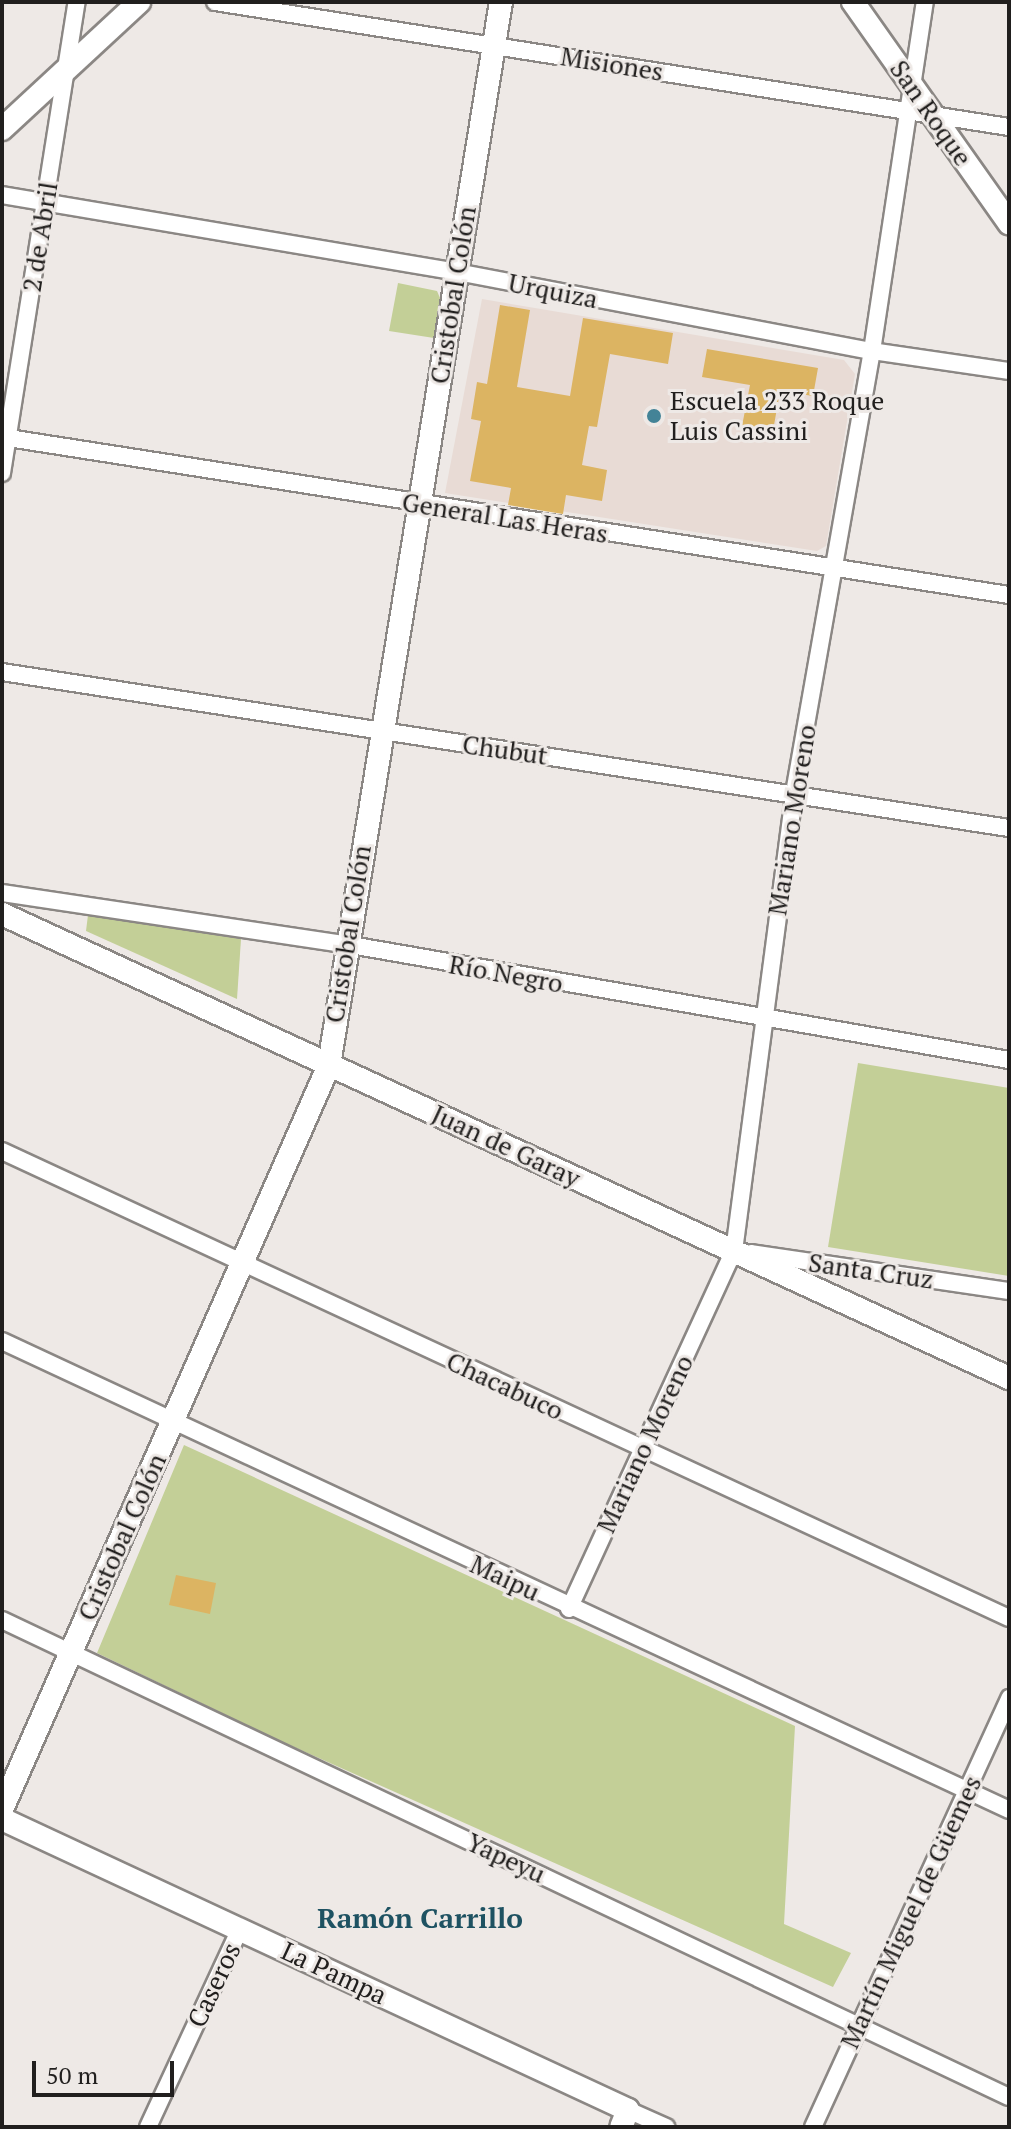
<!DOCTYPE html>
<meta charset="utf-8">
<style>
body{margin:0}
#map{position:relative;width:1011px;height:2129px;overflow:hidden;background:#eee9e6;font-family:"PT Serif",serif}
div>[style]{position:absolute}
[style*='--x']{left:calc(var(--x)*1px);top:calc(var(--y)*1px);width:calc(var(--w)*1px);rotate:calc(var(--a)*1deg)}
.built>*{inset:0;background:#e8dbd5}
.green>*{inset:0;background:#c3cf97}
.building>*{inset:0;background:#dcb462}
.roads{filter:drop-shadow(2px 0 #8b8784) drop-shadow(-2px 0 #8b8784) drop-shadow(0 2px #8b8784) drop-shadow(0 -2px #8b8784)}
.street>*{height:16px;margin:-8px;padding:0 8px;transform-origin:8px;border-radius:8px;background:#fff}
.secondary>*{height:22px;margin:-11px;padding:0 11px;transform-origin:11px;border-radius:11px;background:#fff}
.dots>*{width:22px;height:22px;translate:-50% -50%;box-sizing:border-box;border:4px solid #eee9e6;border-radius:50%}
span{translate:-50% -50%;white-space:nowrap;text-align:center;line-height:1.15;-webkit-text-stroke:6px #eee9e6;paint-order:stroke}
.street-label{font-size:26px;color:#211f1e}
.poi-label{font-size:26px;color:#211f1e}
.left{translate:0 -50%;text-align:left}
.neighbourhood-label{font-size:28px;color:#1e5262;font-weight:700}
.frame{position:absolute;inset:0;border:4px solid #211f1e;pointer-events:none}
.scale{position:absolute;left:32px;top:2061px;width:142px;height:36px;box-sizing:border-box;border:4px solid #211f1e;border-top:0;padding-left:10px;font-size:24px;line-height:28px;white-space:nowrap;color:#211f1e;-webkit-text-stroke:6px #eee9e6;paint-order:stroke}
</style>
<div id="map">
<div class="built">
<i style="clip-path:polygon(482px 299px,844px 360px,855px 374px,826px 546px,817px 551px,445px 493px)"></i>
</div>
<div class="green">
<i style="clip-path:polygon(398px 283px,437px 291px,440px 298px,434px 338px,389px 331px)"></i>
<i style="clip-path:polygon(88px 915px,241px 939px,237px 999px,86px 931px)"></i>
<i style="clip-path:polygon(858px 1063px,1009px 1088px,1009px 1276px,828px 1247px)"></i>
<i style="clip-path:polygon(184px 1445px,795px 1726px,784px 1924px,851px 1953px,833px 1987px,276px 1739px,97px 1653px)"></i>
</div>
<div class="building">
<i style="clip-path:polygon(500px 305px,530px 310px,517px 387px,570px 396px,583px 318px,673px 333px,668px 364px,610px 354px,597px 427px,589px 426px,582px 465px,607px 470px,602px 501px,566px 495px,563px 514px,508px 505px,511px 488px,470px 481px,481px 421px,471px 419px,477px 382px,487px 384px)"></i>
<i style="clip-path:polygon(707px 349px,818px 368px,813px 396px,780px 391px,773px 431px,742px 426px,750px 385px,702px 377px)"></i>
<i style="clip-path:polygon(176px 1575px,216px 1583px,210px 1614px,169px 1605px)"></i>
</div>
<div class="roads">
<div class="street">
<i style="--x:215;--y:2;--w:804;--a:8.95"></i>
<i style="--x:2;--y:195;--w:461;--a:9.6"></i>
<i style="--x:457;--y:272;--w:422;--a:10.8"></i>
<i style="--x:872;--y:351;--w:138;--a:8.3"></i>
<i style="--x:2;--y:437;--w:1019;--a:8.92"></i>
<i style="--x:2;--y:473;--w:477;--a:-81"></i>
<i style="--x:2;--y:672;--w:1019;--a:8.81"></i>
<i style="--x:2;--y:893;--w:347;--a:8.5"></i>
<i style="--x:345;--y:944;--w:674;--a:9.91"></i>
<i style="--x:2;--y:1151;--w:1110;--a:24.88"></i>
<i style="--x:751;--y:1253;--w:261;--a:8.4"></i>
<i style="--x:2;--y:1341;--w:1111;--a:24.97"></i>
<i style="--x:569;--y:1609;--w:394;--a:-65.3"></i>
<i style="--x:734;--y:1251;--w:462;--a:-82.5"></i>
<i style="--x:794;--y:793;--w:449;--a:-80"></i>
<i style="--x:872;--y:351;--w:353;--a:-81.4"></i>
<i style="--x:2;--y:1620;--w:1114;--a:25.35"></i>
<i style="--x:628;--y:2110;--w:42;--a:24.1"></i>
<i style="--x:148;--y:2127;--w:218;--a:-65.1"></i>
<i style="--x:813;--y:2127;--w:472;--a:-65.4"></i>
</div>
<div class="secondary">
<i style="--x:853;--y:2;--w:271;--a:54.8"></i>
<i style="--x:2;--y:129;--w:187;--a:-42.8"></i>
<i style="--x:2;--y:914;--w:1109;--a:24.74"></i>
<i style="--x:2;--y:1809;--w:813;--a:-66.27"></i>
<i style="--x:329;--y:1065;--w:1077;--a:-80.81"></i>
<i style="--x:2;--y:1819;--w:690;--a:24.93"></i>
<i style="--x:628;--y:2110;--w:18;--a:112"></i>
</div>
</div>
<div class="dots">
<i style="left:654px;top:416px;background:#438397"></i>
</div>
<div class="street-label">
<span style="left:612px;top:64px;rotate:9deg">Misiones</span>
<span style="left:931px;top:113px;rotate:55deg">San Roque</span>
<span style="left:40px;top:237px;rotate:-81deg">2 de Abril</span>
<span style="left:553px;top:291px;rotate:11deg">Urquiza</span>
<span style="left:453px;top:295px;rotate:-81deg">Cristobal Colón</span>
<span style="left:505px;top:518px;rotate:9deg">General Las Heras</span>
<span style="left:505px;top:750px;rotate:8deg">Chubut</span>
<span style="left:792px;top:820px;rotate:-81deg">Mariano Moreno</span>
<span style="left:348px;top:934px;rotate:-81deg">Cristobal Colón</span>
<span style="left:506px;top:974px;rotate:10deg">Río Negro</span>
<span style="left:506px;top:1146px;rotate:25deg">Juan de Garay</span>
<span style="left:871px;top:1271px;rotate:8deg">Santa Cruz</span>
<span style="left:505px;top:1386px;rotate:25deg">Chacabuco</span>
<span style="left:645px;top:1444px;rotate:-65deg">Mariano Moreno</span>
<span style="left:122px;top:1537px;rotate:-66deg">Cristobal Colón</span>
<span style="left:505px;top:1578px;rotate:25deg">Maipu</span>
<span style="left:506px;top:1858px;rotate:25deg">Yapeyu</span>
<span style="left:911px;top:1912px;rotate:-65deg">Martín Miguel de Güemes</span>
<span style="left:334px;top:1973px;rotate:25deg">La Pampa</span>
<span style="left:214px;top:1985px;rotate:-65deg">Caseros</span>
</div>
<div class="poi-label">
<span class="left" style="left:670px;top:416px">Escuela 233 Roque<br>Luis Cassini</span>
</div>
<div class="neighbourhood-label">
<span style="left:420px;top:1918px">Ramón Carrillo</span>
</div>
<div class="frame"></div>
<div class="scale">50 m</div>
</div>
